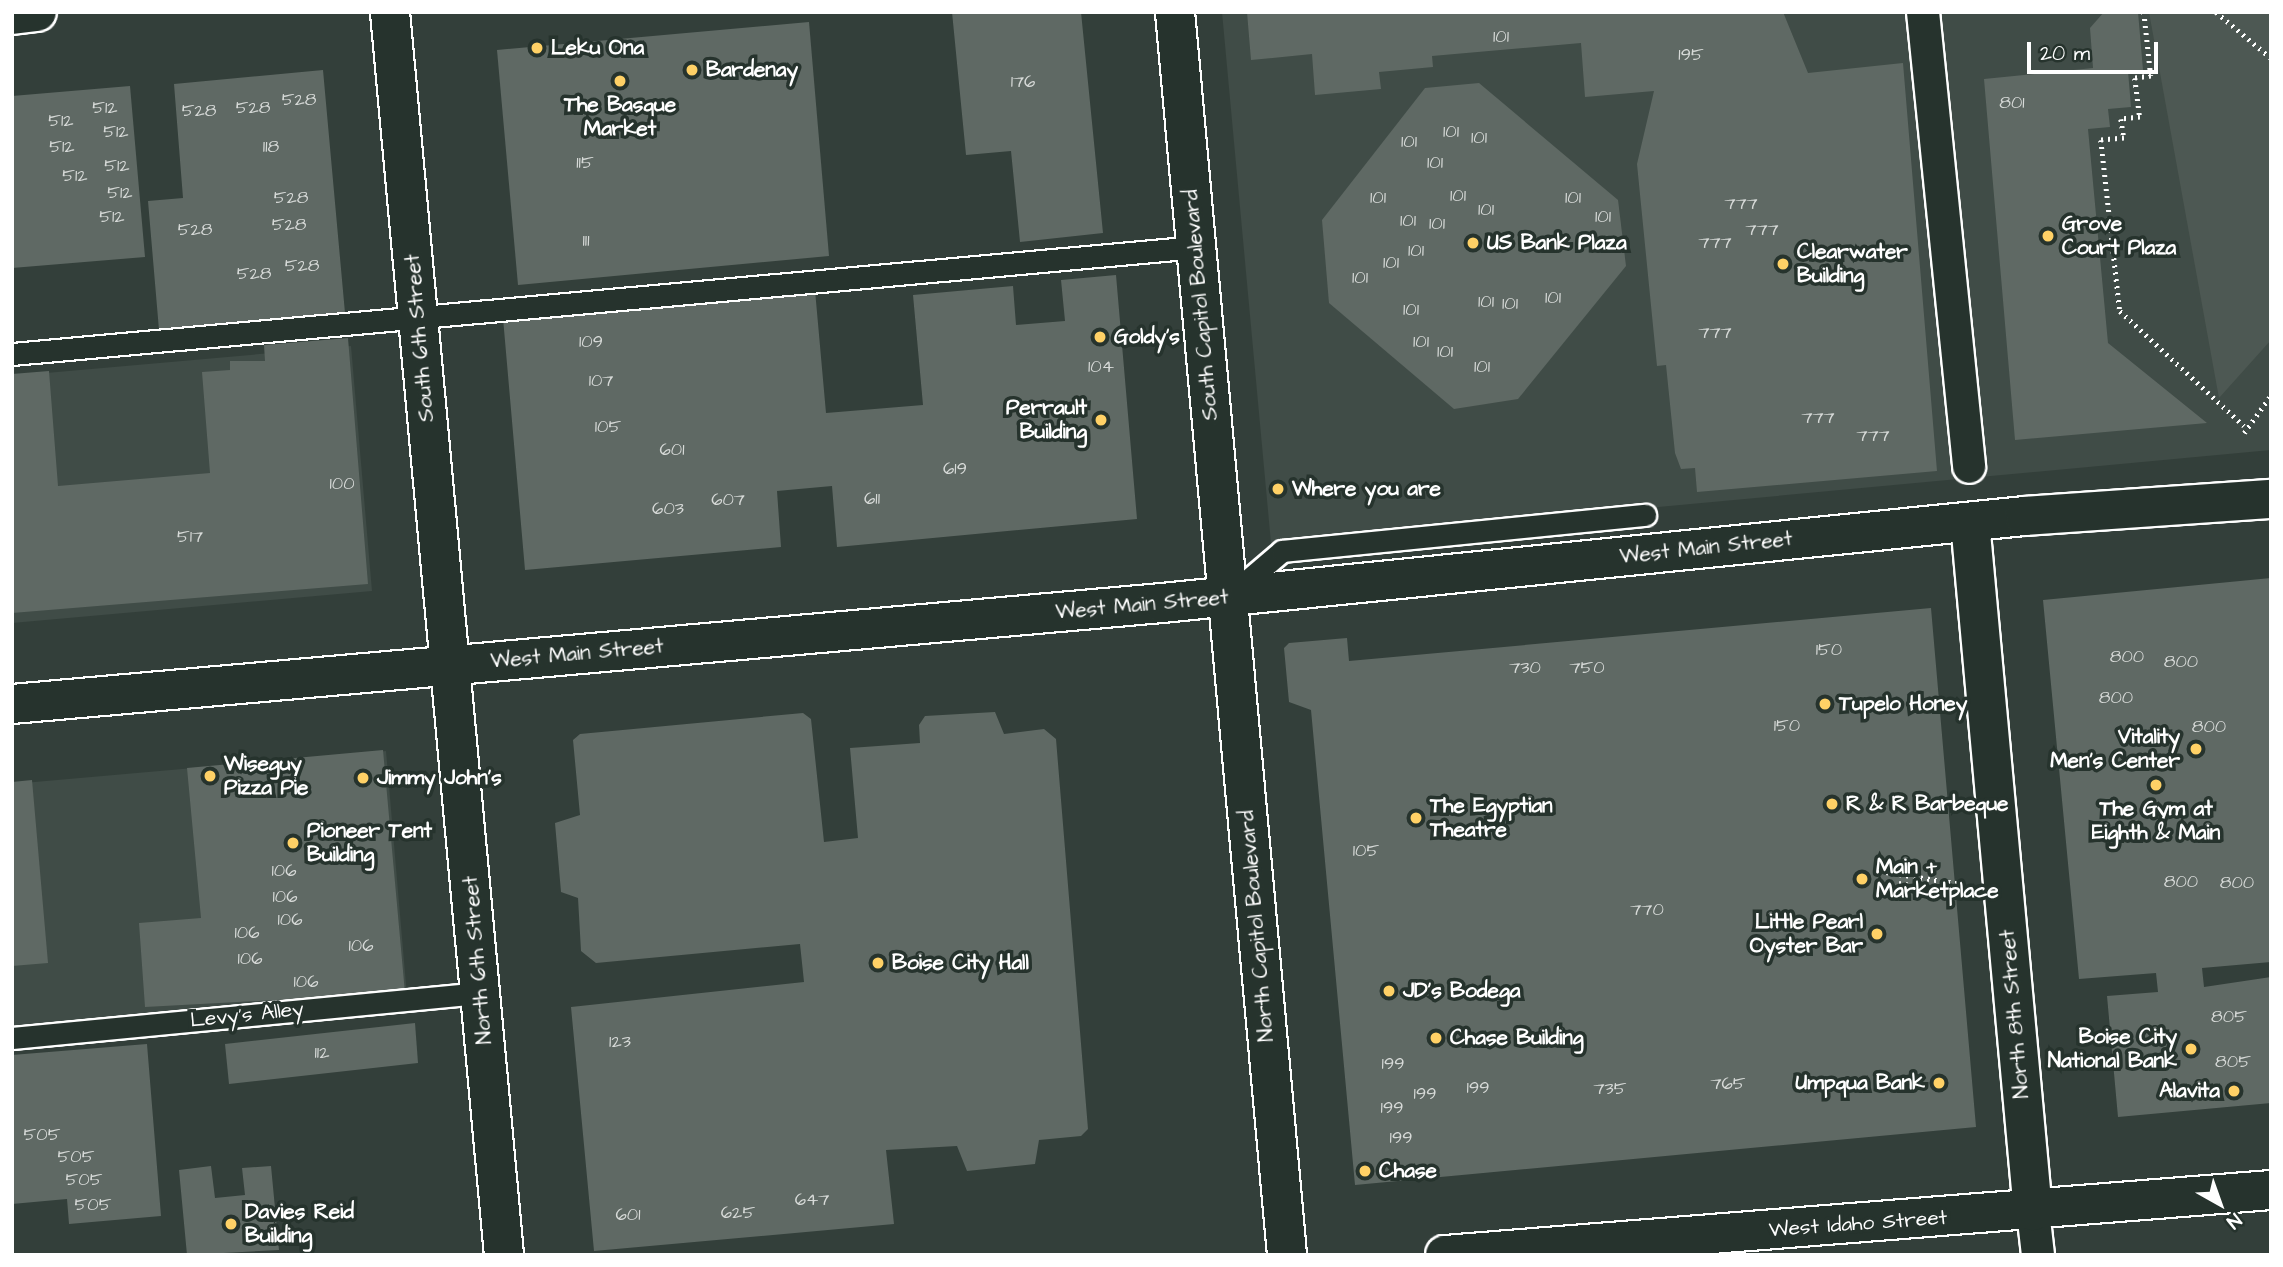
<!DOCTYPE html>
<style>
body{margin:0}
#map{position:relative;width:2283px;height:1267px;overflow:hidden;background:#333f3a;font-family:"Architects Daughter",sans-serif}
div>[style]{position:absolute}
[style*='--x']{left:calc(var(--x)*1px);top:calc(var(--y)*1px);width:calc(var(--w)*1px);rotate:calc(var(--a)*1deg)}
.built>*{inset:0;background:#404c47}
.green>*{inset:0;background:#4d5853}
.building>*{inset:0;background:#5f6964}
.path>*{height:4.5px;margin-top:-2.25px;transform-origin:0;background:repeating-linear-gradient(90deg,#fff 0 2px,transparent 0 7px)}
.roads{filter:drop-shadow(2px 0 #fff) drop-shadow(-2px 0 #fff) drop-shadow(0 2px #fff) drop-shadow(0 -2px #fff)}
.service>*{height:21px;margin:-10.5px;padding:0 10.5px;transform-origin:10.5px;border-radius:10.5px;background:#26332d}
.pedestrian>*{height:32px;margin:-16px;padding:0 16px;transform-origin:16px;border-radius:16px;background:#26332d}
.minor>*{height:38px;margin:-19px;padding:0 19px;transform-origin:19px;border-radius:19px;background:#26332d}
.tertiary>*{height:38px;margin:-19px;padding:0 19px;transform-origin:19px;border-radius:19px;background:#26332d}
.secondary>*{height:38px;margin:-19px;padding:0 19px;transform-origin:19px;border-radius:19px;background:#26332d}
.dots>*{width:19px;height:19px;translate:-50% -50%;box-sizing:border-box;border:4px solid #26332d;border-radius:50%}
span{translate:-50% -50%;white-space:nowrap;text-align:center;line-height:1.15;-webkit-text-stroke:7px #26332d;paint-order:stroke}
.number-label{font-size:18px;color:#d7dad8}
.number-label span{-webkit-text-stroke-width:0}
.poi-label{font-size:21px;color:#fff;font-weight:700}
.left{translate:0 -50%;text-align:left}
.right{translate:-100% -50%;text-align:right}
.street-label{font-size:21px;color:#fff}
.frame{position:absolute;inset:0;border:14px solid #fff;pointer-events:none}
.north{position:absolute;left:2185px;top:1169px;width:70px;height:70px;-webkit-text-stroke:5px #26332d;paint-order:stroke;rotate:140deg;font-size:19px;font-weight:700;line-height:28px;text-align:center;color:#fff}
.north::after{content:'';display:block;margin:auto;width:24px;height:32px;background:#fff;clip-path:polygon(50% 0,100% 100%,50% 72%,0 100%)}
.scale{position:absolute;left:2027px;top:42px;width:131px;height:32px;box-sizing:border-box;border:4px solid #fff;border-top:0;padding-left:9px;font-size:21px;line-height:24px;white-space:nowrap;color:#fff;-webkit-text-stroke:5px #26332d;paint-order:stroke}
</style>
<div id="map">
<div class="built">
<i style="clip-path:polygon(1222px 12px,2271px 12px,2271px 450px,1271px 543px)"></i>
<i style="clip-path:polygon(351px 346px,372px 591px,12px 623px,12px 376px)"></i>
<i style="clip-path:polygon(386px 751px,407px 996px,12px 1031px,12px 784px)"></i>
</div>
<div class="green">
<i style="clip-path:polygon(2149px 12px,2271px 12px,2271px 340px,2219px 398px)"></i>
</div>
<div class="building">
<i style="clip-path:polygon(952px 12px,1081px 12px,1103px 233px,1020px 242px,1011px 151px,966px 155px)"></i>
<i style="clip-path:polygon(1247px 12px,1783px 12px,1808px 73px,1903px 63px,1937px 471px,1697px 492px,1695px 468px,1681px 469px,1675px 453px,1666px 365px,1657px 366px,1637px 164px,1654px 91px,1585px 97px,1581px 43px,1432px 56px,1433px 67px,1379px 72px,1381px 89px,1315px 95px,1312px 54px,1251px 60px)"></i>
<i style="clip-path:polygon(2104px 12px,2138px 12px,2143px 70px,2128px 71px,2131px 107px,2108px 109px,2110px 127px,2088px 129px,2108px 343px,2207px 423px,2015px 440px,1984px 79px,2093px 68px,2090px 28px)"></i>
<i style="clip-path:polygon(809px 22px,829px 256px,518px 285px,497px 50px)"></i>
<i style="clip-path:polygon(323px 70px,345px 313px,159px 330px,148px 201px,183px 198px,174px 84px)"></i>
<i style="clip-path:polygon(1479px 83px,1618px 200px,1626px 266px,1518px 399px,1454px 409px,1329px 303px,1322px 220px,1425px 88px)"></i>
<i style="clip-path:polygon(130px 86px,145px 257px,12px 268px,12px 96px)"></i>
<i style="clip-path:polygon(1116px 275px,1137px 519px,837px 547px,832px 486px,777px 491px,781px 547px,525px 570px,503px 318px,815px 290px,826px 413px,923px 405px,913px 295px,1013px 286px,1016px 325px,1065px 321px,1061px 280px)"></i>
<i style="clip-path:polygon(348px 338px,368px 584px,12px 613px,12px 374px,49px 371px,58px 486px,210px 473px,202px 372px,230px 370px,230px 361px,265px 361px,264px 345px)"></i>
<i style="clip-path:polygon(2271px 578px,2271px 962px,2202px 968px,2204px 987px,2271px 977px,2271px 1103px,2118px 1117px,2107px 996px,2158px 992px,2156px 973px,2079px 979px,2043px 600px)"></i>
<i style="clip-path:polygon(1931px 608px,1976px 1127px,1355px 1185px,1311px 710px,1289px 702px,1284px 648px,1289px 643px,1347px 638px,1349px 661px)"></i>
<i style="clip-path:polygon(995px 712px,1004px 734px,1044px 729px,1056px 739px,1088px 1129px,1081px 1136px,1039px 1140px,1035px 1164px,967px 1171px,957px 1146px,886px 1150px,894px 1224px,594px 1251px,571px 1007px,804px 982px,800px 944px,596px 963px,581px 951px,578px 898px,561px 892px,555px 823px,580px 815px,573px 740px,580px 734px,803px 713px,811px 719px,824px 842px,858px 838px,850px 748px,920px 743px,919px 725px,925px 716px)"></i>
<i style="clip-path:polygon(383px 750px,405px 993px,145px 1007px,139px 923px,201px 918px,187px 768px)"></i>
<i style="clip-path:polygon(32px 780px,48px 963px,12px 966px,12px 782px)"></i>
<i style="clip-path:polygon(415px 1023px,418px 1063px,229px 1084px,225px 1044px)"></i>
<i style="clip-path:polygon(147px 1044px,161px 1216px,69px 1224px,67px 1199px,12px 1204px,12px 1055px)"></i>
<i style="clip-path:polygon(211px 1166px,215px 1198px,245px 1195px,242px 1168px,271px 1166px,279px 1250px,187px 1255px,179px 1170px)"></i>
</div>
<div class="path">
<i style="--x:2144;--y:12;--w:64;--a:83.8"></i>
<i style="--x:2151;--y:76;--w:16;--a:173"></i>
<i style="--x:2135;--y:78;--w:39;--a:83"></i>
<i style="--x:2140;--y:117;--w:19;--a:174"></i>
<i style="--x:2121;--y:119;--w:19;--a:81"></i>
<i style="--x:2124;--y:138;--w:23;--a:175"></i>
<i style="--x:2101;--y:140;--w:172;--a:83.7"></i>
<i style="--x:2120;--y:311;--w:169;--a:42.8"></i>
<i style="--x:2216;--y:12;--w:72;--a:39.9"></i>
<i style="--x:2244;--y:433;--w:47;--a:-54.6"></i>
<i style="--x:1886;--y:872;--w:76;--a:9.1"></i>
<i style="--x:1899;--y:883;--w:65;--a:9.8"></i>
</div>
<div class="roads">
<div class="service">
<i style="--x:12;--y:354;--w:1189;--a:-5.16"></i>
<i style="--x:1234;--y:592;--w:63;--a:-40.5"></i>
<i style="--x:1282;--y:551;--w:365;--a:-5.7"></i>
<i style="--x:12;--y:1038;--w:471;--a:-5.5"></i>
</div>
<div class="pedestrian">
<i style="--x:1923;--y:12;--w:457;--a:84.2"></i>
<i style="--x:2033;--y:1211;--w:44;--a:83.5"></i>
</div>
<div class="minor">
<i style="--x:12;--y:15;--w:25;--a:-7"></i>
<i style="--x:1970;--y:522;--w:692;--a:84.78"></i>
</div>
<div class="tertiary">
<i style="--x:390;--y:12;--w:1248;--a:84.76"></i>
</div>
<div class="secondary">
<i style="--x:1175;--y:12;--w:1248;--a:84.85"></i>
<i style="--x:12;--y:704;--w:1154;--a:-5.02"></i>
<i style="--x:1162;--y:603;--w:867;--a:-5.76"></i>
<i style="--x:2025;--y:516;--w:247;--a:-4"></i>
<i style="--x:1445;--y:1255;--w:829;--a:-4.5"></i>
</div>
</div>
<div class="dots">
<i style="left:537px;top:48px;background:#ffd166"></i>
<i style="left:692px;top:70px;background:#ffd166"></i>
<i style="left:620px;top:81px;background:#ffd166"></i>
<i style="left:2048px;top:236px;background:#ffd166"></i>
<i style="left:1473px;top:243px;background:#ffd166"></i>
<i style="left:1783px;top:264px;background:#ffd166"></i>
<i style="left:1100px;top:337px;background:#ffd166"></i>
<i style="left:1101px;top:420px;background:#ffd166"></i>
<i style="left:1278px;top:489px;background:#ffd166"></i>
<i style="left:1825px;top:704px;background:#ffd166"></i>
<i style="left:2196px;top:749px;background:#ffd166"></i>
<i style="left:210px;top:776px;background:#ffd166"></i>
<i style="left:363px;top:778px;background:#ffd166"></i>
<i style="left:2156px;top:785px;background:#ffd166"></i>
<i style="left:1832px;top:804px;background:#ffd166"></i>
<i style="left:1416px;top:818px;background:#ffd166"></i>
<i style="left:293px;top:843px;background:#ffd166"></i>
<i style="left:1862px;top:879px;background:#ffd166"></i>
<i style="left:1877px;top:934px;background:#ffd166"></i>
<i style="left:878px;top:963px;background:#ffd166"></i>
<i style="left:1389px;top:991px;background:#ffd166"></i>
<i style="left:1436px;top:1038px;background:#ffd166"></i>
<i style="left:2191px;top:1049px;background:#ffd166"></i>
<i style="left:1939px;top:1083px;background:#ffd166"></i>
<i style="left:2234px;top:1091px;background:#ffd166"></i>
<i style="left:1365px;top:1171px;background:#ffd166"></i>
<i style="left:231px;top:1224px;background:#ffd166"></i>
</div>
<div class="number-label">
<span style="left:1501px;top:37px">101</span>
<span style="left:1691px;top:55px">195</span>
<span style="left:1023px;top:82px">176</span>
<span style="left:299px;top:100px">528</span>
<span style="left:2012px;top:103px">801</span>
<span style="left:105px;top:108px">512</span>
<span style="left:253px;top:108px">528</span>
<span style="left:199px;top:111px">528</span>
<span style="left:61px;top:121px">512</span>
<span style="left:116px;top:132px">512</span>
<span style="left:1451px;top:132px">101</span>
<span style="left:1479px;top:138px">101</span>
<span style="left:1409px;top:142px">101</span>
<span style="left:62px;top:147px">512</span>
<span style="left:271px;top:147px">118</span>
<span style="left:585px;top:163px">115</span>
<span style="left:1435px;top:163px">101</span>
<span style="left:117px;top:166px">512</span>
<span style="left:75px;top:176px">512</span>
<span style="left:120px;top:193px">512</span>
<span style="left:1458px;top:196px">101</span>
<span style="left:291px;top:198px">528</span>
<span style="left:1378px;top:198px">101</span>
<span style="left:1573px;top:198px">101</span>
<span style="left:1741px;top:204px">777</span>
<span style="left:1486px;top:210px">101</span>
<span style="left:112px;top:217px">512</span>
<span style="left:1603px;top:217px">101</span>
<span style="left:1408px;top:221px">101</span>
<span style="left:1437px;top:224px">101</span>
<span style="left:289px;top:225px">528</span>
<span style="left:195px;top:230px">528</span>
<span style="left:1762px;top:230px">777</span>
<span style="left:586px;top:241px">111</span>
<span style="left:1715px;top:243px">777</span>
<span style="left:1416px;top:251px">101</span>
<span style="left:1391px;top:263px">101</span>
<span style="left:302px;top:266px">528</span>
<span style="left:254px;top:274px">528</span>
<span style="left:1360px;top:278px">101</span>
<span style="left:1553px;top:298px">101</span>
<span style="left:1486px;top:302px">101</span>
<span style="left:1510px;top:304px">101</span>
<span style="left:1411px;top:310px">101</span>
<span style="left:1715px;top:333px">777</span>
<span style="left:591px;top:342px">109</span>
<span style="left:1421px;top:342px">101</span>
<span style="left:1445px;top:352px">101</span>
<span style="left:1101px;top:367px">104</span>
<span style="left:1482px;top:367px">101</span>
<span style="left:601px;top:381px">107</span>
<span style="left:1818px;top:418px">777</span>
<span style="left:608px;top:427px">105</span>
<span style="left:1873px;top:436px">777</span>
<span style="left:672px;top:450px">601</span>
<span style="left:955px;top:469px">619</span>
<span style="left:342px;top:484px">100</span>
<span style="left:872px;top:499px">611</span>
<span style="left:728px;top:500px">607</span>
<span style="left:668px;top:509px">603</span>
<span style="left:190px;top:537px">517</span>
<span style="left:1829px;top:650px">150</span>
<span style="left:2127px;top:657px">800</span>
<span style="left:2181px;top:662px">800</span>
<span style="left:1525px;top:668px">730</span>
<span style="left:1587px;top:668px">750</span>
<span style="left:2116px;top:698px">800</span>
<span style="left:1787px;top:726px">150</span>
<span style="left:2209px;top:727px">800</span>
<span style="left:1366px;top:851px">105</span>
<span style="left:284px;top:871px">106</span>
<span style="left:2181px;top:882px">800</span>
<span style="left:2237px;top:883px">800</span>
<span style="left:285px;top:897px">106</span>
<span style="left:1647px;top:910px">770</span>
<span style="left:290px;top:920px">106</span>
<span style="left:247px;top:933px">106</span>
<span style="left:361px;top:946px">106</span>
<span style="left:250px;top:959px">106</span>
<span style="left:306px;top:982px">106</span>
<span style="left:2229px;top:1017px">805</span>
<span style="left:620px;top:1042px">123</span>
<span style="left:322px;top:1053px">112</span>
<span style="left:2233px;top:1062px">805</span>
<span style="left:1393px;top:1064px">199</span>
<span style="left:1728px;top:1084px">765</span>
<span style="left:1478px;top:1088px">199</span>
<span style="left:1610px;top:1089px">735</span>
<span style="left:1425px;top:1094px">199</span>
<span style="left:1392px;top:1108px">199</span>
<span style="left:42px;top:1135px">505</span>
<span style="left:1401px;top:1138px">199</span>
<span style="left:76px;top:1157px">505</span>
<span style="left:84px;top:1180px">505</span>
<span style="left:812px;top:1200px">647</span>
<span style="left:93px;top:1205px">505</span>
<span style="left:738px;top:1213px">625</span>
<span style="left:628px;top:1215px">601</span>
</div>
<div class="poi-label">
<span class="left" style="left:551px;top:48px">Leku Ona</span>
<span class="left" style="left:706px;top:70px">Bardenay</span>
<span style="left:620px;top:117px">The Basque<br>Market</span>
<span class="left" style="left:2062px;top:236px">Grove<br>Court Plaza</span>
<span class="left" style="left:1487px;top:243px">US Bank Plaza</span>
<span class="left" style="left:1797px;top:264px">Clearwater<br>Building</span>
<span class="left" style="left:1114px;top:337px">Goldy's</span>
<span class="right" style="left:1087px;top:420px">Perrault<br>Building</span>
<span class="left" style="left:1292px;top:489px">Where you are</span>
<span class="left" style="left:1839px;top:704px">Tupelo Honey</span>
<span class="right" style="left:2180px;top:749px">Vitality<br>Men's Center</span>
<span class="left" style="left:224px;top:776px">Wiseguy<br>Pizza Pie</span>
<span class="left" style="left:377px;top:778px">Jimmy John's</span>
<span class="left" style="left:1846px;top:804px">R &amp; R Barbeque</span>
<span class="left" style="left:1430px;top:818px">The Egyptian<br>Theatre</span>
<span style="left:2156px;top:821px">The Gym at<br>Eighth &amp; Main</span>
<span class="left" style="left:307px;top:843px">Pioneer Tent<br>Building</span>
<span class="left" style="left:1876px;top:879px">Main +<br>Marketplace</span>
<span class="right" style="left:1863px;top:934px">Little Pearl<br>Oyster Bar</span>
<span class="left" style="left:892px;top:963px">Boise City Hall</span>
<span class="left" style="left:1403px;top:991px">JD's Bodega</span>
<span class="right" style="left:2177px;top:1049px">Boise City<br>National Bank</span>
<span class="left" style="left:1450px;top:1038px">Chase Building</span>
<span class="right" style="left:1925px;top:1083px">Umpqua Bank</span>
<span class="right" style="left:2220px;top:1091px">Alavita</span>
<span class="left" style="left:1379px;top:1171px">Chase</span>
<span class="left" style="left:245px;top:1224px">Davies Reid<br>Building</span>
</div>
<div class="street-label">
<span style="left:1201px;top:305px;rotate:-95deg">South Capitol Boulevard</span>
<span style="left:420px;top:338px;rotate:-95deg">South 6th Street</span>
<span style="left:1706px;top:548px;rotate:-6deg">West Main Street</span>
<span style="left:1142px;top:605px;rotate:-5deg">West Main Street</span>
<span style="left:577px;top:654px;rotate:-5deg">West Main Street</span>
<span style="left:1257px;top:926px;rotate:-95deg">North Capitol Boulevard</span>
<span style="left:478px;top:960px;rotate:-95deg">North 6th Street</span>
<span style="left:2015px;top:1014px;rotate:-95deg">North 8th Street</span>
<span style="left:247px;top:1015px;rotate:-6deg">Levy's Alley</span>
<span style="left:1858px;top:1224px;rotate:-4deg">West Idaho Street</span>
</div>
<div class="frame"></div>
<div class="north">N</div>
<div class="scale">20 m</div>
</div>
